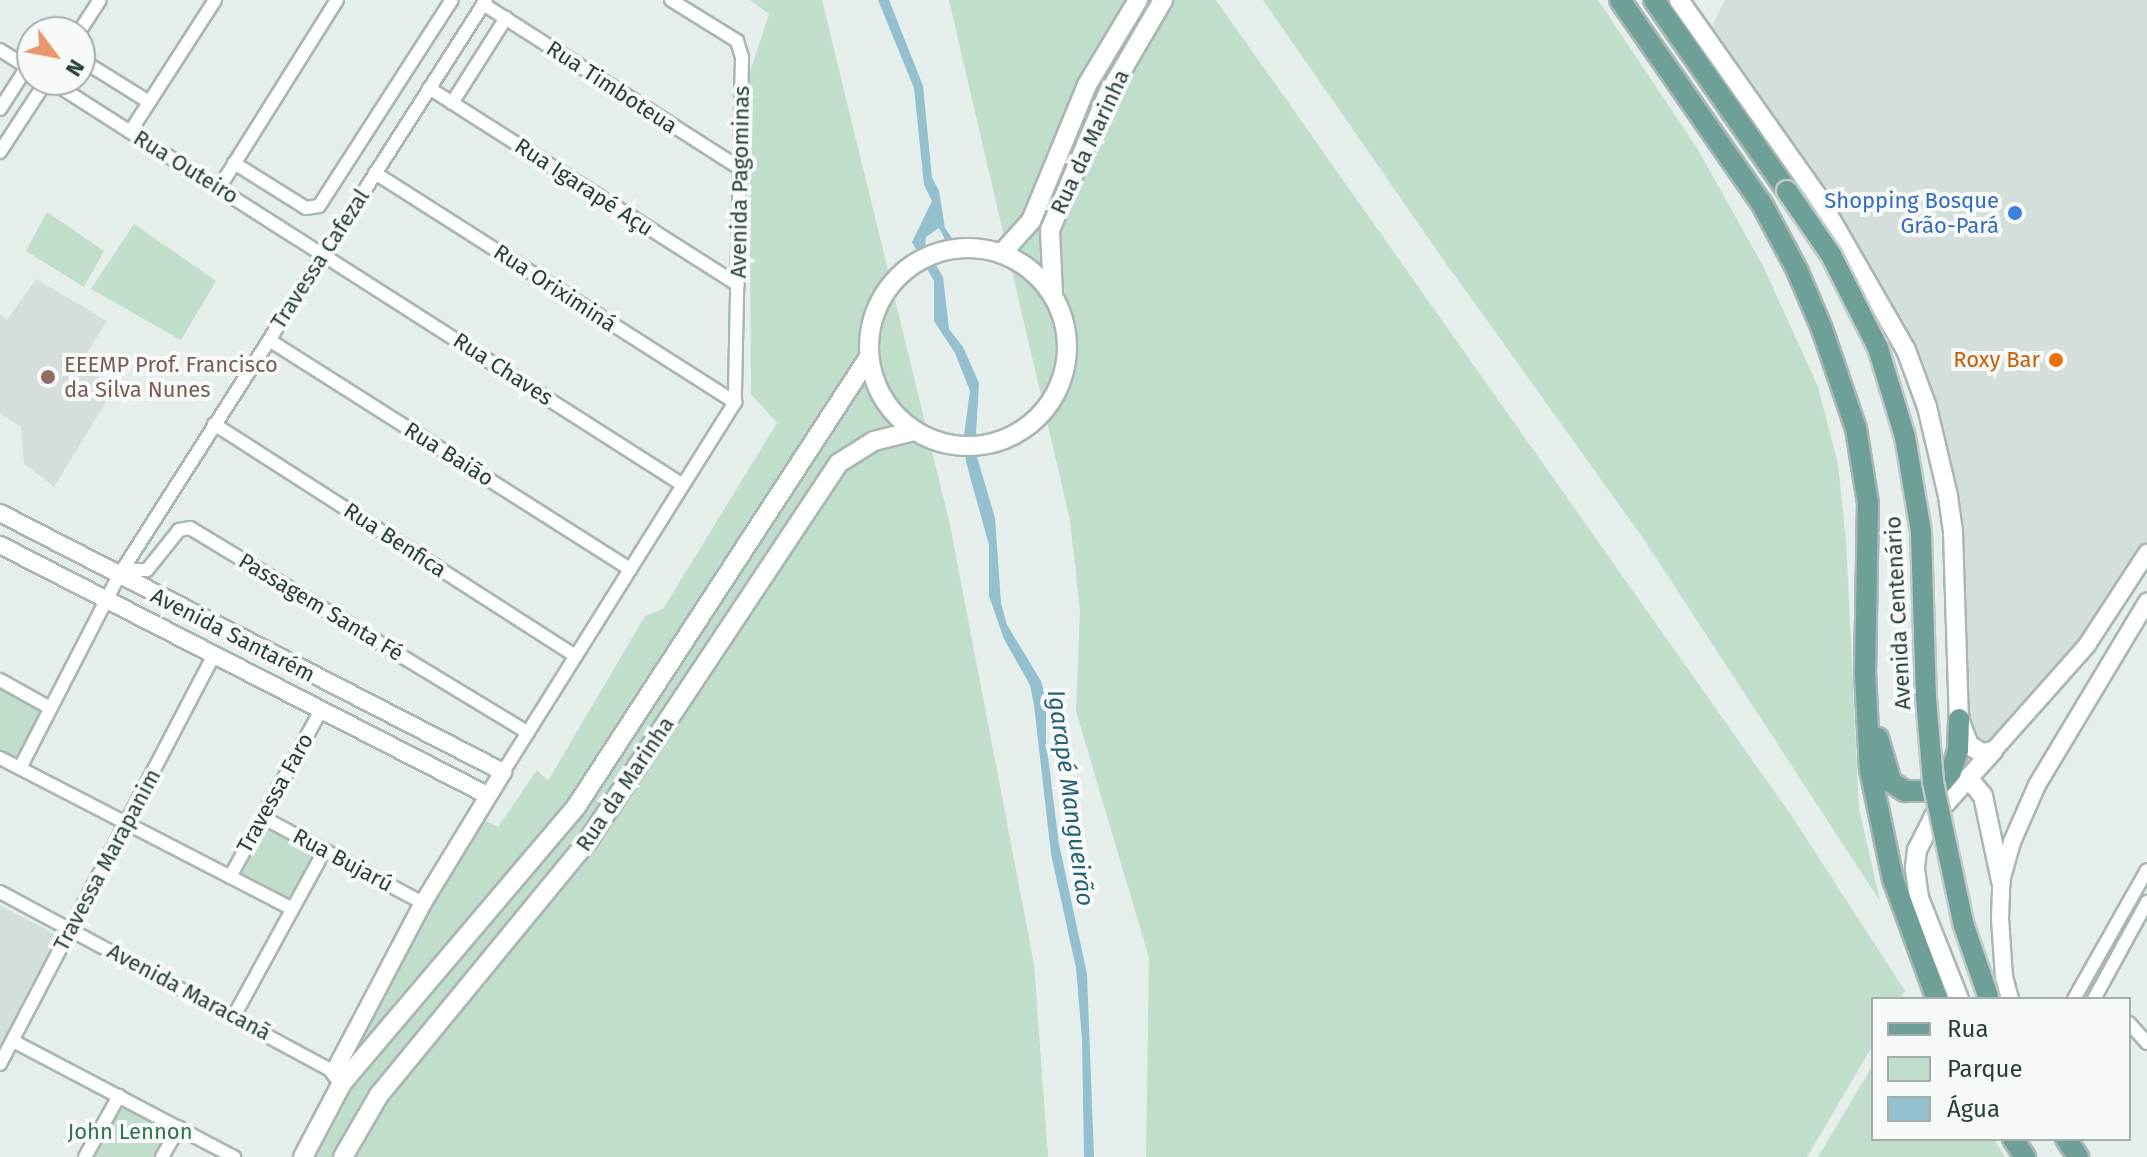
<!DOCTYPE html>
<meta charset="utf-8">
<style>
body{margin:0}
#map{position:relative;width:2147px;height:1157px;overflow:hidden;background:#e6eeeb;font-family:"Fira Sans",sans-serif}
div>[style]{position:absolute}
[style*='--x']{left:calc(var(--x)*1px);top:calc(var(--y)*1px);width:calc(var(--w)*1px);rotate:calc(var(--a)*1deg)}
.built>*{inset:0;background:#d4deda}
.green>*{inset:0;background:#c1ddcb}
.water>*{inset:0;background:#93bfce}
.roads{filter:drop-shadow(2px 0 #a9b6b3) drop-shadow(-2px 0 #a9b6b3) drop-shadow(0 2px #a9b6b3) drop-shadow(0 -2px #a9b6b3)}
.minor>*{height:12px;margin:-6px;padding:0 6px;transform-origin:6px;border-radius:6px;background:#fff}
.tertiary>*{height:16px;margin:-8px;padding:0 8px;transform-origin:8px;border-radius:8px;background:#fff}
.secondary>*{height:18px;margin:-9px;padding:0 9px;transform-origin:9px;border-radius:9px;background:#fff}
.secondary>.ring{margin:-9px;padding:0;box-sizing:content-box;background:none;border:18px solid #fff;border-radius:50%}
.primary>*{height:20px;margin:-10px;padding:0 10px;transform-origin:10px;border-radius:10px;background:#6ea098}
.bridges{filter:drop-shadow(2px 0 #c2c9c8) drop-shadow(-2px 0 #c2c9c8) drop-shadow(0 2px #c2c9c8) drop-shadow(0 -2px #c2c9c8)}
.primary-bridge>*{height:20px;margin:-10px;padding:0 10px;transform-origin:10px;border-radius:10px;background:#6ea098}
.dots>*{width:22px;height:22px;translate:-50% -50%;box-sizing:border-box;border:4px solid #f7faf9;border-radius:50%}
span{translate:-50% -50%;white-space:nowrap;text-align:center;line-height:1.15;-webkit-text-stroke:8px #f7faf9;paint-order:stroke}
.street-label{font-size:22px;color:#263f3b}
.shop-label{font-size:22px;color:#366cbe}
.right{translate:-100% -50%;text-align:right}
.food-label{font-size:22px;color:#c56008}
.education-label{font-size:22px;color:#785e54}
.left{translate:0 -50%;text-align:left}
.park-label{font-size:22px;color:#337352}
.water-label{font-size:24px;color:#246177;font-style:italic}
.legend{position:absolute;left:1871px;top:997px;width:260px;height:144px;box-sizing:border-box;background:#f7faf9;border:2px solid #a3afad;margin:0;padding:10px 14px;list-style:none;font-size:24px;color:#263f3b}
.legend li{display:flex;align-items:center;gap:16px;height:40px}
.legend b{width:40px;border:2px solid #a3afad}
.north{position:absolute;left:16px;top:16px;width:80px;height:80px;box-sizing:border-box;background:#f7faf9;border:2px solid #a3afad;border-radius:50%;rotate:122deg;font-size:22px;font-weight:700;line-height:32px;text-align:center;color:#263f3b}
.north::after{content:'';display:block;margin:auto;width:28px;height:36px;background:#e8966a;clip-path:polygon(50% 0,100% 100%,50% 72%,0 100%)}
</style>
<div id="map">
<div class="built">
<i style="clip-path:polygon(1725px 0,2147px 0,2147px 555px,2056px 691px,1983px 748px,1963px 729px,1947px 532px,1927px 407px,1879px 298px,1705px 40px)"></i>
<i style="clip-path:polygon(36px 279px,107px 321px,79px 366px,115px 387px,54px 487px,24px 464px,21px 427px,0 413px,0 313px,7px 320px)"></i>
<i style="clip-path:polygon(0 905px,58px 936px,0 1045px)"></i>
</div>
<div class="green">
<i style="clip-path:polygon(750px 0,822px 0,950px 525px,1034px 964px,1048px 1157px,298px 1157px,479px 818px,498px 827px,537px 770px,548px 781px,645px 616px,663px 609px,777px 423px,751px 394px,749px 75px,769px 14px)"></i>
<i style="clip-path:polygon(949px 0,1216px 0,1793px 818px,1905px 991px,1900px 999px,1873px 999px,1873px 1045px,1807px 1157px,1146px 1157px,1149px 958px,1076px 711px,1080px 610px,1070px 520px)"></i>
<i style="clip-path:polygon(1263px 0,1598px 0,1697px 148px,1764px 268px,1818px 387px,1838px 464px,1846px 541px,1859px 809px,1880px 901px,1645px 541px,1438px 252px)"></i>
<i style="clip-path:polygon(47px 212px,104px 251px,84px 287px,26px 251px)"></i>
<i style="clip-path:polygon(134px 224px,216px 281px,181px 340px,91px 289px)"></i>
<i style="clip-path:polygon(0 680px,50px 708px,20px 768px,0 758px)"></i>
<i style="clip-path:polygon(262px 817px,325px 850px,292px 909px,230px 877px)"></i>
<i style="clip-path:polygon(1873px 1065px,1873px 1139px,1994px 1139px,2005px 1157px,1818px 1157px)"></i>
<i style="clip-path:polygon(119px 1096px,179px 1128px,162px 1157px,85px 1157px)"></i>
</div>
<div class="water">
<i style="clip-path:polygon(878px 0,889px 0,923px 86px,932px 178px,939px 191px,945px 228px,958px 247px,946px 241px,939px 228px,926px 237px,925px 247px,943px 277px,949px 329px,963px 347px,979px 383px,975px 450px,995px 518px,1001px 603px,1007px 625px,1041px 681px,1046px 699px,1046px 741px,1059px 844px,1087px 974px,1094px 1157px,1084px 1157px,1082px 1039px,1076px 968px,1051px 854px,1034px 705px,1030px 685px,1004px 639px,989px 596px,989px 545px,966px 462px,964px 435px,970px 391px,955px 353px,934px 321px,934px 281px,912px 242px,932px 201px,924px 185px,914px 88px)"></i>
</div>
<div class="roads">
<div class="minor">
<i style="--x:671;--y:0;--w:78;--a:31.8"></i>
<i style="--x:737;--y:41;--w:17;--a:73"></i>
<i style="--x:742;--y:57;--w:345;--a:91.2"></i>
<i style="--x:483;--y:4;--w:306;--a:32.6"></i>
<i style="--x:79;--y:32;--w:38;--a:-57"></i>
<i style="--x:0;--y:50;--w:38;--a:32"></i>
<i style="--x:80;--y:59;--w:81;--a:31.9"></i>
<i style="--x:49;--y:80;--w:752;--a:32.57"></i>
<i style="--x:429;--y:88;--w:366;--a:32.5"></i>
<i style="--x:452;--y:103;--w:101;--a:-57.6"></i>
<i style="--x:0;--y:109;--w:50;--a:-57.3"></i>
<i style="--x:130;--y:132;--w:157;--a:-57.2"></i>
<i style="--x:0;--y:152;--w:86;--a:-56.9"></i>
<i style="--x:234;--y:163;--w:85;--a:32"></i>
<i style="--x:306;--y:208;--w:13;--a:-9"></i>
<i style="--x:319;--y:206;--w:245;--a:-57.2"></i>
<i style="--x:375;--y:173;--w:427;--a:32.5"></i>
<i style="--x:219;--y:188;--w:222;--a:-57.9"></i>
<i style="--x:269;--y:340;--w:428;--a:32.4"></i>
<i style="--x:214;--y:424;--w:430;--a:32.7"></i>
<i style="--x:123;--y:570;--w:24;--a:0"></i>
<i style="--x:147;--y:570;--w:51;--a:-51.3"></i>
<i style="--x:179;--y:530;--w:11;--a:-10"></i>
<i style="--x:190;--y:528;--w:395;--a:31.2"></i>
<i style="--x:0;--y:680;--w:57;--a:29.2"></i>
<i style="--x:0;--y:758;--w:329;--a:27.3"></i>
<i style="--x:20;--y:768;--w:215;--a:-62.8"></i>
<i style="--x:118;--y:577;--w:684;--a:-57.47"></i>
<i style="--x:503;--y:772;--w:437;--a:-57.9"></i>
<i style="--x:262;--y:817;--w:183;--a:28.1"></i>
<i style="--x:230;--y:877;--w:190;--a:-61.4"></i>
<i style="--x:0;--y:892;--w:379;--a:28.3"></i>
<i style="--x:2074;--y:999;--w:148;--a:-60.5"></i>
<i style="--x:2094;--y:999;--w:111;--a:-61.3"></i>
<i style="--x:234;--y:1016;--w:189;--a:-61.3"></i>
<i style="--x:2129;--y:1023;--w:27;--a:48"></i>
<i style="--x:13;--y:1041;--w:250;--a:27.7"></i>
<i style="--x:0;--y:1064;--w:460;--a:-62.4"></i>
<i style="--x:85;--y:1157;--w:70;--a:-60.9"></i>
<i style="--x:162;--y:1157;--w:34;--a:-60"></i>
</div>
<div class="tertiary">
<i style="--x:0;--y:513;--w:566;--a:27.24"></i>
<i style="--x:503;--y:772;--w:153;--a:121.4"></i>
<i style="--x:423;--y:903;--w:191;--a:117.8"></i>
<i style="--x:334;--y:1072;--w:14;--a:54"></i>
<i style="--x:0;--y:545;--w:547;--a:27.17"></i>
<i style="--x:1993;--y:751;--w:142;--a:-48.4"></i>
<i style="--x:2087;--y:645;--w:110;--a:-56.9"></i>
<i style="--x:2010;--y:999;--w:23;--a:-105"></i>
<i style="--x:2004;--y:977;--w:58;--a:-93.9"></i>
<i style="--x:2000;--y:919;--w:38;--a:-88"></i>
<i style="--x:2001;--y:881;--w:41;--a:-74.2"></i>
<i style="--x:2012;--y:842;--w:62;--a:-66.3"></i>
<i style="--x:2037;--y:785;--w:214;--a:-59"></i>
</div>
<div class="secondary">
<i style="--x:1679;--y:0;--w:241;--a:54.8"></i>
<i style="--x:1818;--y:197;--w:177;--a:60.1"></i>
<i style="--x:1906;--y:350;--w:61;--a:69.8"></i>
<i style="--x:1927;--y:407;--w:91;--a:76.7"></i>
<i style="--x:1948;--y:496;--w:36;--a:82"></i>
<i style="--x:1953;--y:532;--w:187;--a:88.2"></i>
<i style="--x:1959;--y:719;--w:28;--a:69"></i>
<i style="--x:1969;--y:745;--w:15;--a:32"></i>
<i style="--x:1982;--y:753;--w:11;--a:-10"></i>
<i class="ring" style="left:869px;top:248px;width:180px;height:180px"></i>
<i style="--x:1002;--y:253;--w:43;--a:-47.8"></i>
<i style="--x:1031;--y:221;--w:147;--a:-67.6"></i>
<i style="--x:1087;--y:85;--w:99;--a:-59"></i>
<i style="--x:1053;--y:294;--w:64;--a:-92.7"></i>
<i style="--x:1050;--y:230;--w:146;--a:-67"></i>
<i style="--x:1107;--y:96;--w:111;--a:-59.7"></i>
<i style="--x:1968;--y:778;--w:23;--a:50"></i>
<i style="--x:1983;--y:796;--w:87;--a:78"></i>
<i style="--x:1959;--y:999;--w:109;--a:-111.6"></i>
<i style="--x:1919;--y:898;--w:30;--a:-98"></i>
<i style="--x:1915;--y:868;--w:18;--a:-84"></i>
<i style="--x:1917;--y:850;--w:38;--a:-63"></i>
<i style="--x:1934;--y:816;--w:88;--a:-47.8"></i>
<i style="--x:303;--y:1157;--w:84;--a:-62.2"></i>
<i style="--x:342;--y:1083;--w:362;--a:-49.7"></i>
<i style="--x:576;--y:807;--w:537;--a:-56.93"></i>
<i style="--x:343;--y:1157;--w:72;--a:-59.9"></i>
<i style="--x:379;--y:1095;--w:328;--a:-50.6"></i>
<i style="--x:587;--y:842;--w:455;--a:-56.4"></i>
<i style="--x:839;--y:463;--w:41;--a:-32.2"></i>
<i style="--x:874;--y:441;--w:41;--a:-14"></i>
</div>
<div class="primary">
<i style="--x:1620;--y:0;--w:251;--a:55.2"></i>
<i style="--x:1763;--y:206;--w:72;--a:62"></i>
<i style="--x:1797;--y:270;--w:64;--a:67"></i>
<i style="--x:1822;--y:329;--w:106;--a:71.2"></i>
<i style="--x:1856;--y:429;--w:75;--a:80.8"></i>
<i style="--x:1868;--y:503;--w:169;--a:91"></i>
<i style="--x:1865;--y:672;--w:98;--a:87.1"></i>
<i style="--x:1870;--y:770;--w:111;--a:78.1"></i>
<i style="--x:1893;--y:879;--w:128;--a:69.9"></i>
<i style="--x:1654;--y:0;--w:233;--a:55.1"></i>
<i style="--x:1878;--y:738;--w:46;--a:73.5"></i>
<i style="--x:1891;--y:782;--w:17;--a:33"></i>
<i style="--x:1905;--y:791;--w:20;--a:0"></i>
<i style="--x:1925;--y:791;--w:16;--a:-22"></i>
<i style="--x:1940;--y:785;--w:17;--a:-50"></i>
<i style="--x:1951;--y:772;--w:23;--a:-72"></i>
<i style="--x:1958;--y:750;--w:31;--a:-88"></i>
<i style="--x:2013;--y:1139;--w:22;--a:56"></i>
<i style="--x:2066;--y:1139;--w:22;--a:56"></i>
</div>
</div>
<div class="bridges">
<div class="primary-bridge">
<i style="--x:1787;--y:191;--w:78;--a:55.5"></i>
<i style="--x:1831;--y:255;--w:104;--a:63.2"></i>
<i style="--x:1878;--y:348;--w:93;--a:73.1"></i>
<i style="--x:1905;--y:437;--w:96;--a:80.4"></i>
<i style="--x:1921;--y:532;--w:166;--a:88.3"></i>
<i style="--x:1926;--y:698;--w:84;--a:85.2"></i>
<i style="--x:1933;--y:782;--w:147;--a:77.9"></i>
<i style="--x:1964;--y:926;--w:74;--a:71.1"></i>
</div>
</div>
<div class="dots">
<i style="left:2015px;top:213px;background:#3f7fe0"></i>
<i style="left:2056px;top:360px;background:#e8710a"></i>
<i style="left:48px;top:377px;background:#8d6e63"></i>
</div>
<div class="street-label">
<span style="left:612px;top:87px;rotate:33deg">Rua Timboteua</span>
<span style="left:1090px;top:142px;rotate:-65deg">Rua da Marinha</span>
<span style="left:186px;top:167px;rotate:32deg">Rua Outeiro</span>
<span style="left:740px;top:182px;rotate:-89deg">Avenida Pagominas</span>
<span style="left:584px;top:187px;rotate:33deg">Rua Igarapé Açu</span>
<span style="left:320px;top:259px;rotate:-57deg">Travessa Cafezal</span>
<span style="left:555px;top:288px;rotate:33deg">Rua Oriximiná</span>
<span style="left:503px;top:369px;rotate:33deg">Rua Chaves</span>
<span style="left:449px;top:454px;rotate:32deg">Rua Baião</span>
<span style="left:395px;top:540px;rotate:33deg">Rua Benfica</span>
<span style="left:321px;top:607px;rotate:31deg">Passagem Santa Fé</span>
<span style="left:1898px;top:613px;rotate:-93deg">Avenida Centenário</span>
<span style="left:233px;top:635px;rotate:27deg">Avenida Santarém</span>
<span style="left:625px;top:784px;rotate:-56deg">Rua da Marinha</span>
<span style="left:275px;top:793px;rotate:-61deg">Travessa Faro</span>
<span style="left:107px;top:860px;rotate:-62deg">Travessa Marapanim</span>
<span style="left:343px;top:860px;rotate:28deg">Rua Bujarú</span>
<span style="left:189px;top:992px;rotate:28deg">Avenida Maracanã</span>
</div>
<div class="shop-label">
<span class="right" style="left:1999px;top:213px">Shopping Bosque<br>Grão-Pará</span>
</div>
<div class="food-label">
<span class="right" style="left:2040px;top:360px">Roxy Bar</span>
</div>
<div class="education-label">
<span class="left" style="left:64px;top:377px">EEEMP Prof. Francisco<br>da Silva Nunes</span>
</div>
<div class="park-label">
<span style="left:130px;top:1132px">John Lennon</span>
</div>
<div class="water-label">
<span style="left:1070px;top:798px;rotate:82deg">Igarapé Mangueirão</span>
</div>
<ul class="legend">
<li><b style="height:10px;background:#6ea098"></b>Rua</li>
<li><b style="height:22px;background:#c1ddcb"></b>Parque</li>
<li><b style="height:22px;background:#93bfce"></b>Água</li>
</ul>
<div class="north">N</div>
</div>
